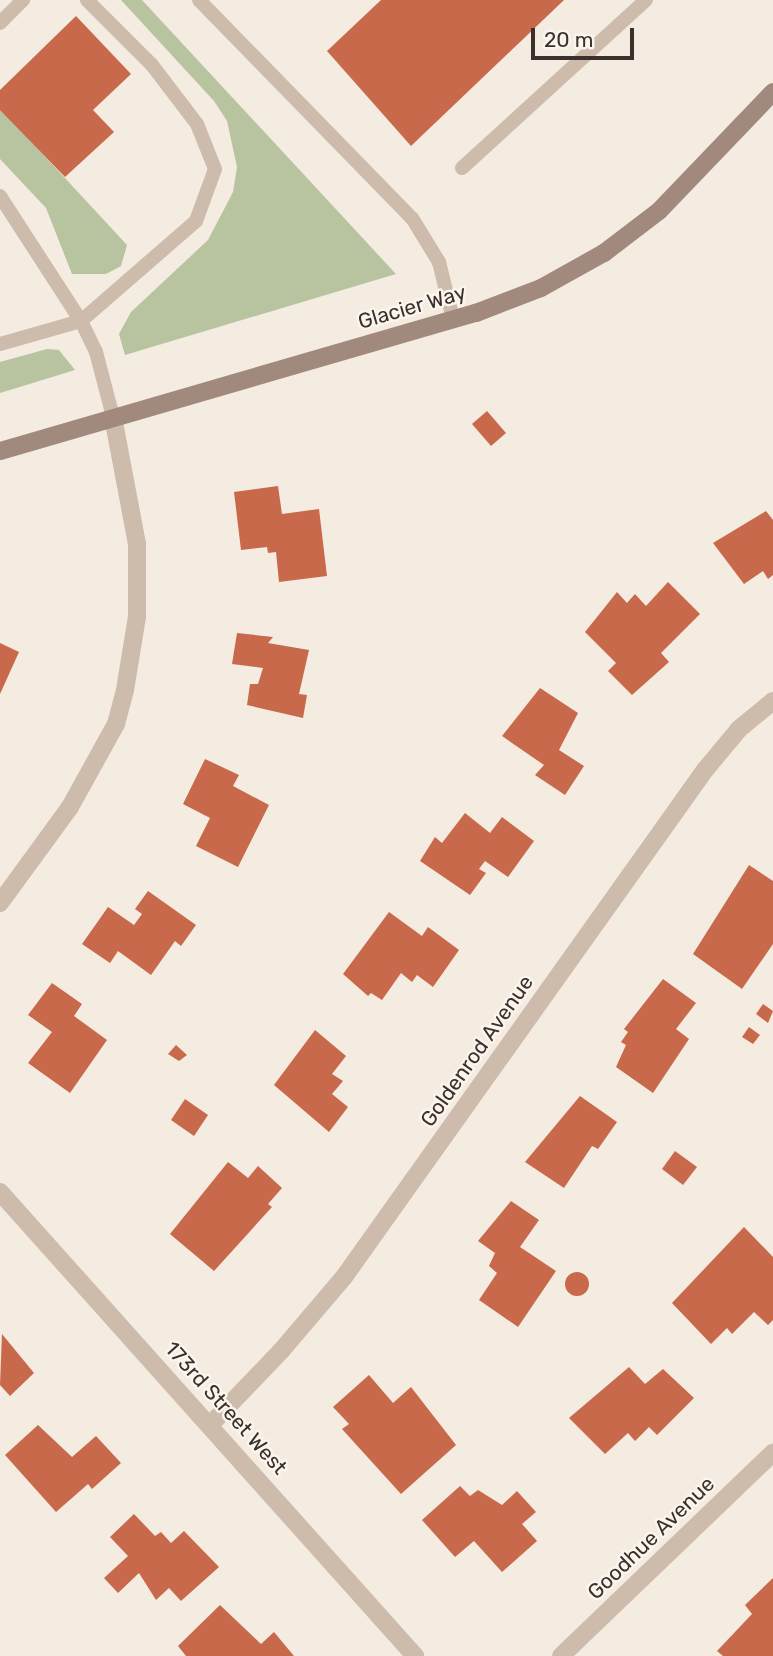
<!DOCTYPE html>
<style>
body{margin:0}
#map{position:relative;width:773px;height:1656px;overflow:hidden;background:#f4ebe1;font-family:Rubik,sans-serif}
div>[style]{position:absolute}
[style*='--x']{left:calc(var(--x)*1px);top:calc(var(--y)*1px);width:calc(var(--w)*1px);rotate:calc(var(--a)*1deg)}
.green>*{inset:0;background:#b8c4a0}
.building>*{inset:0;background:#c8694b}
.round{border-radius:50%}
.lane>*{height:14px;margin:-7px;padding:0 7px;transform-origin:7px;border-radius:7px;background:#cdbbac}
.street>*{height:18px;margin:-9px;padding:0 9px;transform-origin:9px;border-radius:9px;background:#cdbbac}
.secondary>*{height:18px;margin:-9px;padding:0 9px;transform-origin:9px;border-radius:9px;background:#a18a7d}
span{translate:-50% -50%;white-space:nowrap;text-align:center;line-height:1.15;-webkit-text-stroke:5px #fbf5ee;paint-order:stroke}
.street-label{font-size:21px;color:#3b302b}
.scale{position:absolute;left:531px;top:28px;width:103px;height:32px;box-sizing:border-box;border:4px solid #3b302b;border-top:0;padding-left:9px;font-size:21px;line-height:24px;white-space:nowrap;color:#3b302b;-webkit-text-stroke:5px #fbf5ee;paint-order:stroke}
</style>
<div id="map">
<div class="green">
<i style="clip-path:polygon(121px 0,142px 0,396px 274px,125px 355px,119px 334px,131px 312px,208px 240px,233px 192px,237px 167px,227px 121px,214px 101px)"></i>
<i style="clip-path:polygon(0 108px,127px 245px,121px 266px,106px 274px,72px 274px,46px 208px,0 159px)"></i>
<i style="clip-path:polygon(47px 349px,59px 350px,75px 370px,0 393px,0 362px)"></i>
</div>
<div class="building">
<i style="clip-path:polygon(381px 0,564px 0,411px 146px,327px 51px)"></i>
<i style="clip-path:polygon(76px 16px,131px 74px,93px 110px,114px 132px,65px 177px,0 110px,0 90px)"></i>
<i style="clip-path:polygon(487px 411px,506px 433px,491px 446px,472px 424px)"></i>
<i style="clip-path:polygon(278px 486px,282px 514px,319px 509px,327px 576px,279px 582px,276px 552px,268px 553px,267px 547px,241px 550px,234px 492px)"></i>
<i style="clip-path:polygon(766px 511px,773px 520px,773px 575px,768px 579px,763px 571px,744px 584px,713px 543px)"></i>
<i style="clip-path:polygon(668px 582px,700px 614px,661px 653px,669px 662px,632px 695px,608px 671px,616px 663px,585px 632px,617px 592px,627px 603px,635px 594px,646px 606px)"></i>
<i style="clip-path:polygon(237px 633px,273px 637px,268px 643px,309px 650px,299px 694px,307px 695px,303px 718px,247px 705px,250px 684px,258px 684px,263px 668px,232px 664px)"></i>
<i style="clip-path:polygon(0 643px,19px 652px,0 694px)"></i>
<i style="clip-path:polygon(540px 688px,578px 713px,559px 750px,584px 766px,565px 795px,535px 775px,544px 765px,502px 736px)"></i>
<i style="clip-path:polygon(205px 759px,239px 775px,233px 786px,269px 805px,238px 867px,196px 846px,210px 818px,183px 804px)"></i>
<i style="clip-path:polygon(465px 813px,490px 833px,502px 817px,534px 841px,508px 877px,485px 861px,479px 869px,486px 873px,470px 895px,420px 861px,435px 837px,442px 843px)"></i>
<i style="clip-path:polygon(749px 865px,773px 881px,773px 944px,742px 989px,693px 954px)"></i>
<i style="clip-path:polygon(148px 891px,196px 925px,181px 946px,175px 941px,151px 975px,118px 951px,110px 963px,82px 944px,108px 907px,134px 925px,142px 914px,135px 909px)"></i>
<i style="clip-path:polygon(389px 912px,422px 936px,428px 927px,459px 950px,433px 987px,417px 975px,412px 982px,401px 973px,382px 1000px,371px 993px,368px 996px,343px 974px)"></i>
<i style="clip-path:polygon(663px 979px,696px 1003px,676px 1029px,689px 1039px,653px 1093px,616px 1067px,626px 1045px,621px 1042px,628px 1032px,624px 1029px)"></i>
<i style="clip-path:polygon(52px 983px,82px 1004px,74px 1016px,107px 1040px,70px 1093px,28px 1063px,52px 1032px,28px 1015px)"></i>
<i style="clip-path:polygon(763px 1004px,773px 1011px,768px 1023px,756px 1014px)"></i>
<i style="clip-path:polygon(749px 1027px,760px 1035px,753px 1044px,742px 1037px)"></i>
<i style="clip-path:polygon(315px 1030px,346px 1056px,332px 1074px,343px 1081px,332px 1094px,348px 1107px,329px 1132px,274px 1085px)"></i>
<i style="clip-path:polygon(176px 1045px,187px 1055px,179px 1061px,168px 1054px)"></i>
<i style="clip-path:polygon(580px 1096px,617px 1122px,598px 1149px,592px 1146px,564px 1188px,525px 1162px)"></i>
<i style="clip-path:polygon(185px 1099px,208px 1115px,194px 1136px,171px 1120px)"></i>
<i style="clip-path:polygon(675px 1151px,697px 1167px,683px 1185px,662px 1169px)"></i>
<i style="clip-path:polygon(228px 1162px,248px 1178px,258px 1166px,282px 1188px,268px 1204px,272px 1207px,214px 1271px,170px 1234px)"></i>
<i style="clip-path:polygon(511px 1201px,539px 1220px,520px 1247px,556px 1271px,518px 1327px,479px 1300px,497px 1273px,489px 1266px,495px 1253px,478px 1241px)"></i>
<i style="clip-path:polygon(744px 1227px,773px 1257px,773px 1320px,768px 1325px,754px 1312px,732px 1334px,727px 1328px,711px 1344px,672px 1303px)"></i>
<i class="round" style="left:565px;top:1272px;width:24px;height:24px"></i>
<i style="clip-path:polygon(2px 1334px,34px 1373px,10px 1396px,0 1385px)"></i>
<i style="clip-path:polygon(629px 1367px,645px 1384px,663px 1369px,694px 1398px,657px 1435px,649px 1427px,635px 1441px,628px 1433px,605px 1454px,569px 1418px)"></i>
<i style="clip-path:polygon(369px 1375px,393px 1403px,411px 1387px,456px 1445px,401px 1494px,342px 1429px,349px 1424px,333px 1407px)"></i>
<i style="clip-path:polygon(38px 1425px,72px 1457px,96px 1436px,121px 1463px,92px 1489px,88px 1484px,56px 1512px,5px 1455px)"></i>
<i style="clip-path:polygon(460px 1486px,470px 1496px,478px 1490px,502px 1505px,517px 1491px,536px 1512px,522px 1524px,537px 1541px,502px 1572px,474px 1541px,455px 1557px,422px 1520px)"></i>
<i style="clip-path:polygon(134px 1514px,155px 1536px,161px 1532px,171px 1543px,184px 1531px,219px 1567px,181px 1601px,169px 1588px,156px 1600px,139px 1573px,118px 1593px,104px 1578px,128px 1556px,110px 1537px)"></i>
<i style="clip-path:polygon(773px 1578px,773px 1656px,723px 1656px,717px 1651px,752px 1614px,745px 1605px)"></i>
<i style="clip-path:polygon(220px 1605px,261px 1644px,274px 1632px,294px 1656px,186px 1656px,178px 1646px)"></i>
</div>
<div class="lane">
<i style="--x:199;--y:0;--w:305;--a:45.7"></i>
<i style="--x:412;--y:218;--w:52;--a:58.5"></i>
<i style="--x:439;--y:262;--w:59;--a:76.2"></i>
<i style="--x:0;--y:23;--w:33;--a:-45"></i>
<i style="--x:462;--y:168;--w:249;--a:-42.4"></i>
<i style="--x:0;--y:196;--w:149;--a:57.1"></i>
<i style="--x:81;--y:321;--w:34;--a:64"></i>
<i style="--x:96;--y:352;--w:67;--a:75.3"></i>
<i style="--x:0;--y:344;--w:84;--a:-15.9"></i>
<i style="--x:81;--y:321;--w:152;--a:-41"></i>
<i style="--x:196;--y:221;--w:55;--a:-69.9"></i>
<i style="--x:215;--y:169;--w:48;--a:-111.8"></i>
<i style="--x:197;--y:124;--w:74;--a:-127.3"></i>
<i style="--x:152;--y:65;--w:92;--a:-135"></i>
</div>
<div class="street">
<i style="--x:0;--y:903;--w:119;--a:-53.9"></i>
<i style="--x:70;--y:807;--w:95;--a:-61"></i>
<i style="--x:116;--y:724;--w:35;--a:-75"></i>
<i style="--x:125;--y:690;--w:74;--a:-80.7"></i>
<i style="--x:137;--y:617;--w:73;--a:-90"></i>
<i style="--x:137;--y:544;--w:129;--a:-100.7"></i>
<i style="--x:0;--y:1192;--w:623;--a:48.19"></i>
<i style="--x:211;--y:1424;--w:101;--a:-46.2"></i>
<i style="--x:281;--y:1351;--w:97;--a:-49.6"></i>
<i style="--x:344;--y:1277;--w:622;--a:-54.55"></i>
<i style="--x:705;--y:770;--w:53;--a:-50.3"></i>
<i style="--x:739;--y:729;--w:44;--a:-39.5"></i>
<i style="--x:561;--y:1656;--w:294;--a:-43.8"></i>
</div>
<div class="secondary">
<i style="--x:0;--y:451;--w:496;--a:-16.2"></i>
<i style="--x:476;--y:313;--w:70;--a:-21"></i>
<i style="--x:541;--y:288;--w:72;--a:-29.1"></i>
<i style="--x:604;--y:253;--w:69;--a:-37.4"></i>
<i style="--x:659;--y:211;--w:165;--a:-46.2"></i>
</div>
<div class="street-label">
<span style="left:412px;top:307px;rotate:-16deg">Glacier Way</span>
<span style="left:477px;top:1051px;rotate:-55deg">Goldenrod Avenue</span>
<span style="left:226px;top:1408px;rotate:48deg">173rd Street West</span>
<span style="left:651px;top:1538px;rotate:-44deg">Goodhue Avenue</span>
</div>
<div class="scale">20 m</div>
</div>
